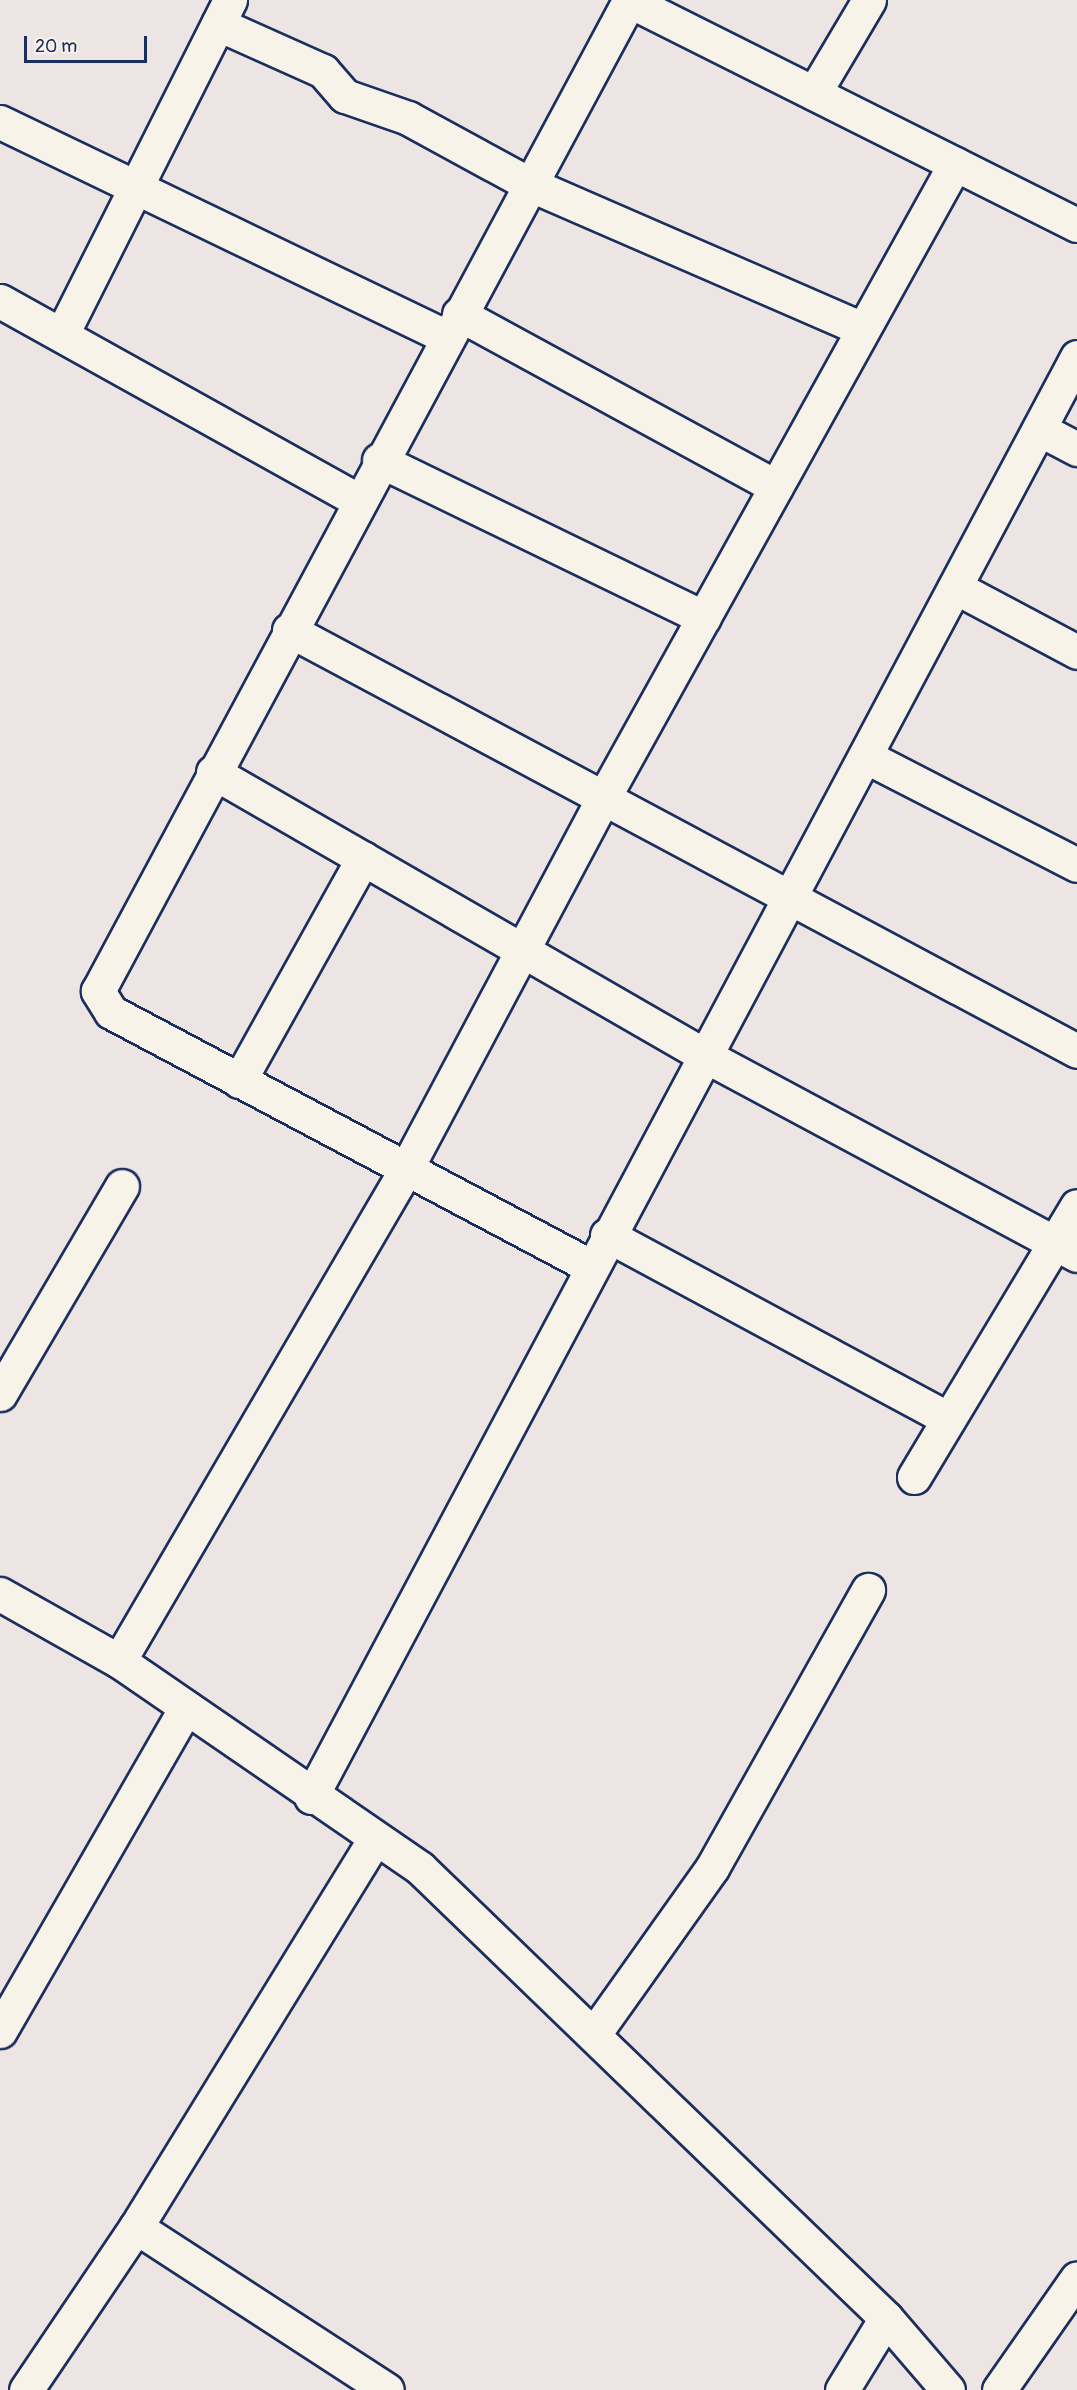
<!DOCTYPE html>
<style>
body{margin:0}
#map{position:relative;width:1077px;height:2390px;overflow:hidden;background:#ede4e4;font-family:Pangolin,sans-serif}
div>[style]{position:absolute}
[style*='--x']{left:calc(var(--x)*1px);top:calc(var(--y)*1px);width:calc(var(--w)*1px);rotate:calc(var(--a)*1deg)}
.roads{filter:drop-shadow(2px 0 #1b2f5e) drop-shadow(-2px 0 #1b2f5e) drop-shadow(0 2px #1b2f5e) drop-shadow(0 -2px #1b2f5e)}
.minor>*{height:33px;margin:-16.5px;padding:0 16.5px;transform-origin:16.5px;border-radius:16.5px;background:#f7f3e8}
span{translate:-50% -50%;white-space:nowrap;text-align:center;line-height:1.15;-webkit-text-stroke:4.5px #f7f3e8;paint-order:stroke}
.scale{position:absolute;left:24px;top:36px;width:123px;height:27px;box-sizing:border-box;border:3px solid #1b2f5e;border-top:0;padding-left:8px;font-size:18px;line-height:21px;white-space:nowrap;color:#1b2f5e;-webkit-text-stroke:4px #f7f3e8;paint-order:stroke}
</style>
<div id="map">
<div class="roads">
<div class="minor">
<i style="--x:628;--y:0;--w:502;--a:26.62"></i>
<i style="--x:218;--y:24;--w:115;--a:24.1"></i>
<i style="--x:323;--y:71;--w:33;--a:49"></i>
<i style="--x:345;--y:96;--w:67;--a:19.2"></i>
<i style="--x:408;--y:118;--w:138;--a:28.6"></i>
<i style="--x:529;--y:184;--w:364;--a:23.5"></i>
<i style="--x:814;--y:93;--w:108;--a:-59.4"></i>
<i style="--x:0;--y:122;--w:495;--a:25.7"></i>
<i style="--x:0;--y:301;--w:410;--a:29.1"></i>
<i style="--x:459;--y:314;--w:361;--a:28.6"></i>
<i style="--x:62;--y:334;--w:374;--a:-63.3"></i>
<i style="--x:1039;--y:429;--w:43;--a:27.8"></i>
<i style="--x:379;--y:460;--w:361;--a:25.9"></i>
<i style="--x:955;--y:587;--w:138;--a:28"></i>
<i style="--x:289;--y:630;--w:893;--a:28.11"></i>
<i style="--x:865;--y:756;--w:238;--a:27.2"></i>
<i style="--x:213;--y:772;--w:567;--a:29.96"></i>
<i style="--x:704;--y:1055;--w:423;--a:28.2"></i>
<i style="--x:239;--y:1081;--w:255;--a:-60.9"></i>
<i style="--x:607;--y:1235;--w:388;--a:28.3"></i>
<i style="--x:590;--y:1266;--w:542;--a:-152.06"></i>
<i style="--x:111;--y:1012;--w:25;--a:-122"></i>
<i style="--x:98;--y:991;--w:1123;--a:-61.79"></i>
<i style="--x:0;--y:1394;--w:241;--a:-59.6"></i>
<i style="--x:914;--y:1477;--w:316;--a:-59"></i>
<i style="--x:0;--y:1594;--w:137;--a:29.4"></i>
<i style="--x:119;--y:1661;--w:365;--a:34.5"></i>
<i style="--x:420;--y:1868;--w:648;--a:44"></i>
<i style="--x:886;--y:2318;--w:95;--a:49.3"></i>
<i style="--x:119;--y:1661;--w:567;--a:-59.73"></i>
<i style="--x:405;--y:1171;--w:424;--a:-62"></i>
<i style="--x:604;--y:797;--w:724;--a:-60.99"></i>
<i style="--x:311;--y:1797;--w:1631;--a:-61.99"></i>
<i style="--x:0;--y:2031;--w:373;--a:-60.1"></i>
<i style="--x:594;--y:2034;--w:204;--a:-54.6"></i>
<i style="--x:712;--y:1868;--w:319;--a:-60.7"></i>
<i style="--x:136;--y:2227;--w:299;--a:33"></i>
<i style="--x:26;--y:2390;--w:197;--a:-56"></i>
<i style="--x:136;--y:2227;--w:456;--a:-58.4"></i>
<i style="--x:842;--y:2390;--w:84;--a:-58.6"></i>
<i style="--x:999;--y:2390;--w:136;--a:-55.1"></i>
</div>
</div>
<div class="scale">20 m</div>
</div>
